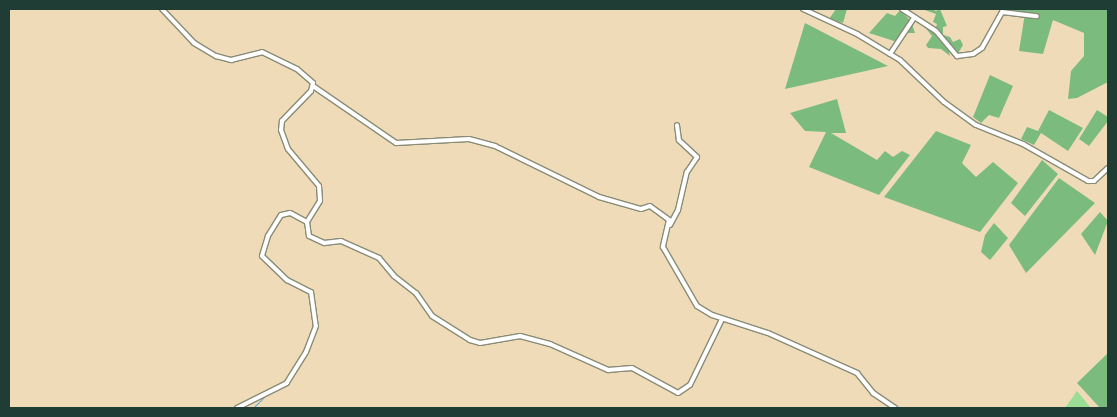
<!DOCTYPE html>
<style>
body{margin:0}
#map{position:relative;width:1117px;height:417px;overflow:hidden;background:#f0dbb9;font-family:Mynerve,sans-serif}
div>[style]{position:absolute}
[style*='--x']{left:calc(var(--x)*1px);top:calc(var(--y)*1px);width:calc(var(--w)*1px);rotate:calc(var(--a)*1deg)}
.green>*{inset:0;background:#9add95}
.forest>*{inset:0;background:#7bbc7e}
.stream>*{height:1px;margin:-0.5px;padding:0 0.5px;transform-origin:0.5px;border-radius:0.5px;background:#58a5d0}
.roads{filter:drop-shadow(1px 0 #888c76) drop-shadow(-1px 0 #888c76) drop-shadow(0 1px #888c76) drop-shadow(0 -1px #888c76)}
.street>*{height:4px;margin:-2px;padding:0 2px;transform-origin:2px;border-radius:2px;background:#fff}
span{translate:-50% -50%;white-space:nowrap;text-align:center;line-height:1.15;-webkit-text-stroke:4px #fbf7ec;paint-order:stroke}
.frame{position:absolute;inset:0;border:10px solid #1f3d34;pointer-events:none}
</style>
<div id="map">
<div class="green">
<i style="clip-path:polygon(1077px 391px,1091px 408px,1065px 408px)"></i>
</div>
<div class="forest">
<i style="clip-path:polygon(836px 9px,847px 9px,843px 23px,829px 19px)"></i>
<i style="clip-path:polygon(922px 9px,932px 9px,936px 11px,940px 9px,947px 26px,943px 27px,943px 35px,950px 37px,953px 42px,960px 39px,963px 45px,957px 55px,935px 30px,937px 24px,933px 22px,936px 14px)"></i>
<i style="clip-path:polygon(1009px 9px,1108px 9px,1108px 82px,1077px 98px,1068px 99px,1071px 71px,1084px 56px,1084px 33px,1053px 20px,1043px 54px,1019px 51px,1025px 13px)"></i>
<i style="clip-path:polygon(900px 10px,911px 21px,915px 33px,905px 33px,902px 41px,894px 41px,869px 33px,887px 13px,895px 16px)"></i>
<i style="clip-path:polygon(805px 23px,888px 66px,785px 89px)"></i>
<i style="clip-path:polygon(924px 26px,932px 29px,948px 47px,950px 56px,941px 49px,928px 48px,926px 45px,932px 36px)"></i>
<i style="clip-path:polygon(990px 75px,1013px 86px,999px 118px,989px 115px,981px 123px,973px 117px)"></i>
<i style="clip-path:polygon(837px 99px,846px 133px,831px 133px,877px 160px,885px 151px,893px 157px,902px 151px,910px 155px,879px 195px,809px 167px,826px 132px,805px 131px,790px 113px)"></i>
<i style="clip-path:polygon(1049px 110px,1083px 128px,1068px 151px,1041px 133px,1034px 145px,1021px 139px,1027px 127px,1038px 131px)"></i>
<i style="clip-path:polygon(1097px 110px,1108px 117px,1108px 121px,1089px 146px,1079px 139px)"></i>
<i style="clip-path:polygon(936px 131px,971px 145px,962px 163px,976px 177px,993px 162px,1018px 183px,980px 232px,884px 197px)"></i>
<i style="clip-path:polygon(1042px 160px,1058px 174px,1025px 216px,1011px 203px)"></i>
<i style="clip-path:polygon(1059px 178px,1095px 203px,1026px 273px,1009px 245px)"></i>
<i style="clip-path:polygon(1100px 212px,1108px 221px,1095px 255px,1081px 234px)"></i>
<i style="clip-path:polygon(994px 223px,1008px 238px,990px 260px,981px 252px,985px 235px)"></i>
<i style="clip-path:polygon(1108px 353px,1108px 408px,1100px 408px,1077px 383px)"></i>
</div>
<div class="stream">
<i style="--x:253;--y:408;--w:17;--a:-45"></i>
</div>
<div class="roads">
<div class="street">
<i style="--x:162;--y:9;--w:47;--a:46.7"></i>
<i style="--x:194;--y:43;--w:26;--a:31"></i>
<i style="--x:216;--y:56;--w:16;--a:15"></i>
<i style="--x:231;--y:60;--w:32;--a:-14"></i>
<i style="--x:262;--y:52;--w:39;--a:26"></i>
<i style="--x:297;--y:69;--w:21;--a:41"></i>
<i style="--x:313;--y:83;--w:8;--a:104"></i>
<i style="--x:311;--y:91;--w:42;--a:134"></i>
<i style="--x:282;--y:121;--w:9;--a:96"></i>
<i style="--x:281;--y:130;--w:20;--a:70"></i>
<i style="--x:288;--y:149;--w:48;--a:50"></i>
<i style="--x:319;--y:186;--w:15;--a:86"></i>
<i style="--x:320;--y:201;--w:25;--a:122"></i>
<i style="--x:307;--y:222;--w:19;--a:-152"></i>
<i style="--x:290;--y:213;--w:9;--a:167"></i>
<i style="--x:281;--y:215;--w:25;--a:122"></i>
<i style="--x:268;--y:236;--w:21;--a:107"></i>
<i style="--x:262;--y:256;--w:35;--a:44"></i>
<i style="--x:287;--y:280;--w:27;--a:27"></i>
<i style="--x:311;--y:292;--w:34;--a:82"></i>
<i style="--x:316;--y:326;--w:28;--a:111"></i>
<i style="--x:306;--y:352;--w:36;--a:122"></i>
<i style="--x:287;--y:383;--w:56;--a:153.4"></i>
<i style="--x:803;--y:9;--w:60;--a:24.8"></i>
<i style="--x:857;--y:34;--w:50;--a:31.2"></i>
<i style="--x:900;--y:60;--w:61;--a:43.7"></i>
<i style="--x:944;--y:102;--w:39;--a:36"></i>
<i style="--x:976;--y:125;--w:51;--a:22"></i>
<i style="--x:1023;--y:144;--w:75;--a:29.6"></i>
<i style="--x:1088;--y:181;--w:6;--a:0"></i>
<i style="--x:1094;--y:181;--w:19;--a:-43"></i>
<i style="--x:902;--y:9;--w:40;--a:32.9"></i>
<i style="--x:936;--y:31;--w:33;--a:50"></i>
<i style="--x:957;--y:56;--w:16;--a:-7"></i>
<i style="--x:973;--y:54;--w:11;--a:-34"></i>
<i style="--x:982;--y:48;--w:41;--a:-60.9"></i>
<i style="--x:1002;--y:12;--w:35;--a:7"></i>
<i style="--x:890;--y:54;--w:43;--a:-56.3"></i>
<i style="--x:313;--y:86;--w:101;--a:34.5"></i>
<i style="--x:396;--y:143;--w:73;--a:-3.1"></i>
<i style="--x:469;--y:139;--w:27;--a:15"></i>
<i style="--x:495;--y:146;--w:116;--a:26.1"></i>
<i style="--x:599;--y:197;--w:44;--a:15.9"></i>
<i style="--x:641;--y:209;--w:9;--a:-18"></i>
<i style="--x:650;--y:206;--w:24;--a:36"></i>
<i style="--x:669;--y:220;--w:28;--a:103"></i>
<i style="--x:663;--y:247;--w:68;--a:60"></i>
<i style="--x:697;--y:306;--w:17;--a:31"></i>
<i style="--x:712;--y:315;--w:59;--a:17.8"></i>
<i style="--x:768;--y:333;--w:98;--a:24.2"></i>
<i style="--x:857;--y:373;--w:26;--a:51"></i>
<i style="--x:873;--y:393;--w:27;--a:34"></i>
<i style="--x:307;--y:222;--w:14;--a:82"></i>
<i style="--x:309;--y:236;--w:17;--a:25"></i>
<i style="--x:324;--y:243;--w:17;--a:-7"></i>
<i style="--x:341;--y:241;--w:42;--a:24.1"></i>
<i style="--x:379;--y:258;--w:23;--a:50"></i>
<i style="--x:394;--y:276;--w:28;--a:38"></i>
<i style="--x:416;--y:293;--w:28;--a:55"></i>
<i style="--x:432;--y:316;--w:45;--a:32.3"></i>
<i style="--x:470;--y:340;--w:10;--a:17"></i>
<i style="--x:480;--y:343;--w:41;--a:-9.9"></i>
<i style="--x:520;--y:336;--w:31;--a:15"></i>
<i style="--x:550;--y:344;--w:64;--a:24.1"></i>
<i style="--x:608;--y:370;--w:24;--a:-5"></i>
<i style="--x:632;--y:368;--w:52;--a:28.5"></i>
<i style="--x:678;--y:393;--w:14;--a:-34"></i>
<i style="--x:690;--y:385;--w:73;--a:-64.1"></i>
<i style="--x:670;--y:225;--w:17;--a:-62"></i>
<i style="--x:678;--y:210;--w:39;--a:-77"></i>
<i style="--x:687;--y:172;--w:18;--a:-56"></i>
<i style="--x:697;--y:157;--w:25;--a:-137"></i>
<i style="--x:679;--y:140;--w:15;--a:-98"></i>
</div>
</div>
<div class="frame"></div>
</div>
